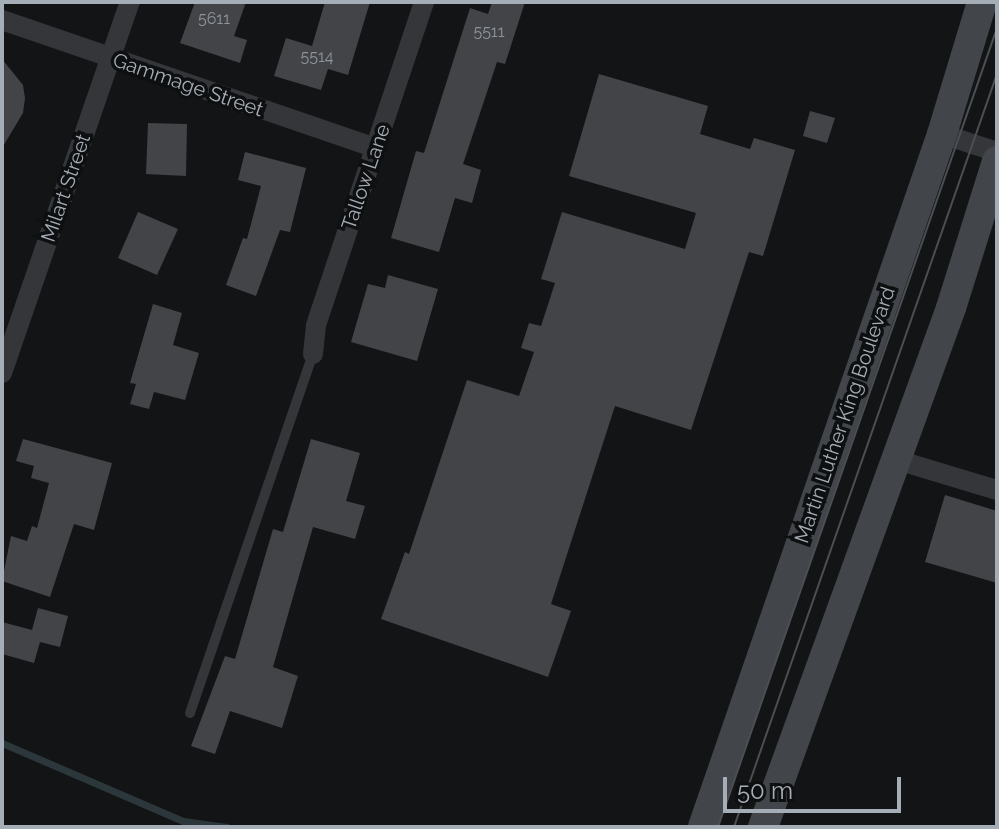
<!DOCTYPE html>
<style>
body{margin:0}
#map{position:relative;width:999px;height:829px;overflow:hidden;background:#131415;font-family:Raleway,sans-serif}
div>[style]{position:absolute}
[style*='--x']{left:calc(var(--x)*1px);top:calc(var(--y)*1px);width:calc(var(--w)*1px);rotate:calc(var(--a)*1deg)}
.stream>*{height:7px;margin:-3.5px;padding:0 3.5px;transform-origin:3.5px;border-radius:3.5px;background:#2c373b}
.building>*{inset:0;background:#424448}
.service>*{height:10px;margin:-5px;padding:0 5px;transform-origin:5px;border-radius:5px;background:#34363a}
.minor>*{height:20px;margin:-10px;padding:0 10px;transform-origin:10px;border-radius:10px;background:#34363a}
.secondary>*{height:30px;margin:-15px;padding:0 15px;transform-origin:15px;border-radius:15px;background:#42464a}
.tram>*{height:2px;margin:-1px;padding:0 1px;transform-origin:1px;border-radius:1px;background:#4b4f53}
span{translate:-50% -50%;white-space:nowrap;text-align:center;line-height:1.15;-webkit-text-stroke:7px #0e0f10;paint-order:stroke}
.number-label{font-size:16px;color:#8c939a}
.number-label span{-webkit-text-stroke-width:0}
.street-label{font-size:20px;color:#a5adb6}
.frame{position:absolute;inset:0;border:4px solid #a5adb6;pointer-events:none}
.scale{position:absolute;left:723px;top:777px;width:178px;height:36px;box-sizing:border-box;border:4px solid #a5adb6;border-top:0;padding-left:10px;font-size:24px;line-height:28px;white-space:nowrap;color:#a5adb6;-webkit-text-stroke:6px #0e0f10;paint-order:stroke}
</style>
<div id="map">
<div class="stream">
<i style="--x:2;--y:743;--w:197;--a:23.3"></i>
<i style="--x:183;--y:821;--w:44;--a:7.8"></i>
</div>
<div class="building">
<i style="clip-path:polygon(195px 2px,246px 2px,234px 36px,247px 40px,240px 63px,180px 43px)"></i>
<i style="clip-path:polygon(325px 2px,370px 2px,348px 75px,328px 69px,321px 90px,274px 76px,286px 38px,312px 46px)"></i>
<i style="clip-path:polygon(492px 2px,525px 2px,505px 64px,497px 62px,463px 164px,481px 170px,472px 203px,455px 198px,439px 252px,391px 238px,416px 151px,424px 153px,470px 8px,488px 14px)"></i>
<i style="clip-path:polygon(2px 59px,23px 85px,25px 98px,23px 113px,2px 148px)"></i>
<i style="clip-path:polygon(599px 74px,708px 106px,700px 134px,750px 149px,754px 138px,795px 150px,763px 256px,749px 252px,691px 430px,615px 406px,551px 604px,571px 611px,548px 677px,381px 619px,405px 552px,409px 554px,467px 380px,519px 396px,534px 352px,521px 348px,529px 323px,541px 326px,555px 283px,541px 279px,562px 212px,685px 249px,696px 213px,569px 176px)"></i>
<i style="clip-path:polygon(810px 111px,835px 118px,827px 143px,803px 136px)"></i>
<i style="clip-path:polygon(148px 123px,187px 124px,186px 176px,146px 174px)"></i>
<i style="clip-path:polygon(245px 152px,306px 168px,290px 232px,280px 230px,256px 296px,226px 285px,243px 238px,247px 239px,261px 186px,238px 180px)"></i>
<i style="clip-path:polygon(138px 212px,178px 229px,157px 275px,118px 258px)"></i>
<i style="clip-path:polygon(388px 275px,438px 289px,417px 361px,351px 342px,368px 284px,385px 288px)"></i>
<i style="clip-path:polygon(153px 304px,182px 313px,173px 345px,199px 353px,185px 400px,154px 392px,149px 409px,130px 404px,136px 384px,130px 383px)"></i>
<i style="clip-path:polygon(23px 439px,112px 463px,94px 530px,74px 524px,50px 597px,2px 581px,11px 536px,27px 541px,32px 526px,37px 528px,49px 483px,31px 478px,34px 466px,16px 461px)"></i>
<i style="clip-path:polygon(311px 439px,360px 453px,346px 501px,365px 506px,355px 539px,313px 527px,273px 667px,298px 676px,282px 728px,230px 711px,215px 754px,191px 746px,225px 656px,235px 659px,273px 529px,283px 532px)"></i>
<i style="clip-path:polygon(945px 495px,997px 511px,997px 583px,925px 562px)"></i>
<i style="clip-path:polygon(38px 608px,68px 616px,60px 647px,40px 642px,34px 663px,2px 654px,2px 622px,32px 630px)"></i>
</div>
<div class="service">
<i style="--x:190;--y:713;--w:379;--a:-71.1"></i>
</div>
<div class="minor">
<i style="--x:2;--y:20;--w:394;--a:18.9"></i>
<i style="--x:942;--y:134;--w:58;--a:18.1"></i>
<i style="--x:313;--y:354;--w:29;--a:-84"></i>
<i style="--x:316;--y:325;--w:341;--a:-71.5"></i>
<i style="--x:2;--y:373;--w:392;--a:-71"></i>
<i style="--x:894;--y:459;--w:108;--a:16.8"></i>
</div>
<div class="secondary">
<i style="--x:703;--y:827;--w:733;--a:-70.97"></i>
<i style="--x:942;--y:134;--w:138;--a:-73.1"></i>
<i style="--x:763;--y:827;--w:552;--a:-70.09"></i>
<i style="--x:951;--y:308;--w:154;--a:-72.6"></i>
</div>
<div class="tram">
<i style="--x:718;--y:827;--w:846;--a:-70.75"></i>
<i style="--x:734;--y:827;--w:798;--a:-70.75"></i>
</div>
<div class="number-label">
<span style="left:214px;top:19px">5611</span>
<span style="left:489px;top:32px">5511</span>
<span style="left:317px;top:57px">5514</span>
</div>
<div class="street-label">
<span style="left:188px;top:85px;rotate:19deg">Gammage Street</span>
<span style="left:366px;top:177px;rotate:-71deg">Tallow Lane</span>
<span style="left:66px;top:188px;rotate:-71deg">Milart Street</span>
<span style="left:845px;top:415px;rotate:-71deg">Martin Luther King Boulevard</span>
</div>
<div class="frame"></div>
<div class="scale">50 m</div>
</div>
